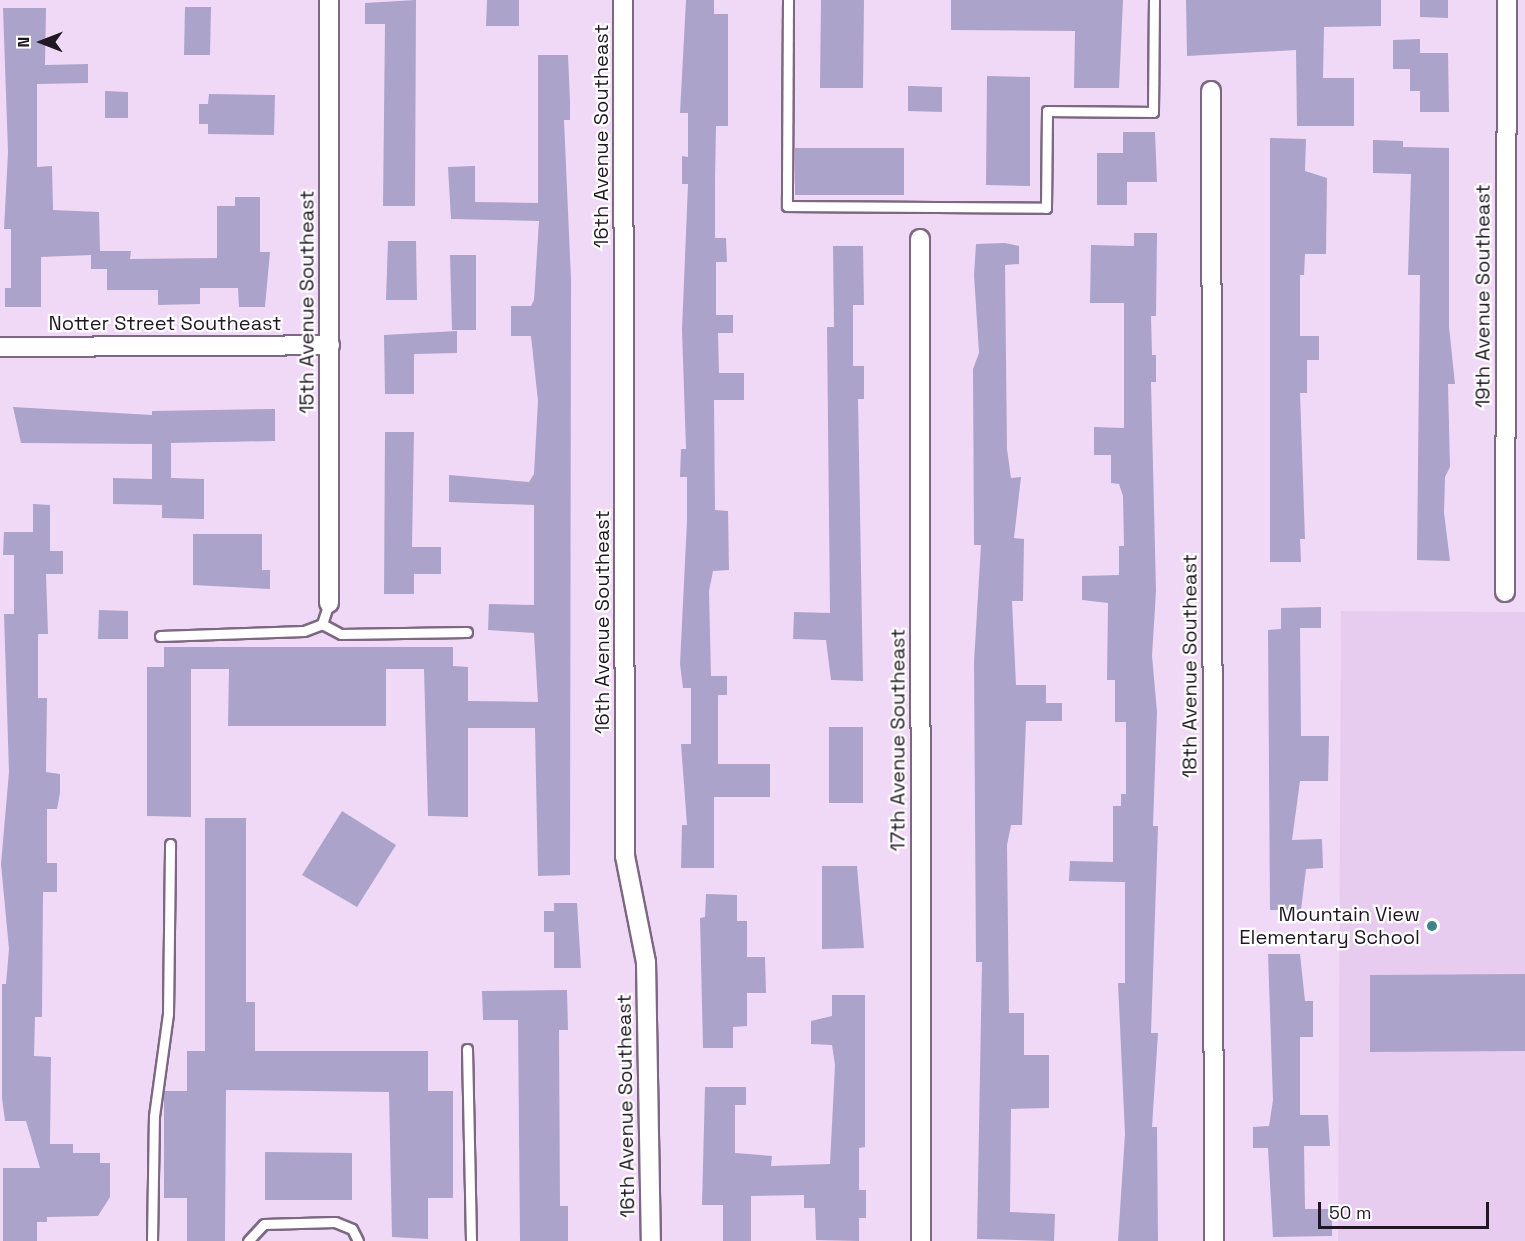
<!DOCTYPE html>
<style>
body{margin:0}
#map{position:relative;width:1525px;height:1241px;overflow:hidden;background:#f0d9f6;font-family:"Space Grotesk",sans-serif}
div>[style]{position:absolute}
[style*='--x']{left:calc(var(--x)*1px);top:calc(var(--y)*1px);width:calc(var(--w)*1px);rotate:calc(var(--a)*1deg)}
.built>*{inset:0;background:#e8ccf0}
.building>*{inset:0;background:#aba3c9}
.roads{filter:drop-shadow(2px 0 #7d6882) drop-shadow(-2px 0 #7d6882) drop-shadow(0 2px #7d6882) drop-shadow(0 -2px #7d6882)}
.service>*{height:9px;margin:-4.5px;padding:0 4.5px;transform-origin:4.5px;border-radius:4.5px;background:#fff}
.minor>*{height:18px;margin:-9px;padding:0 9px;transform-origin:9px;border-radius:9px;background:#fff}
.dots>*{width:16px;height:16px;translate:-50% -50%;box-sizing:border-box;border:3px solid #fff;border-radius:50%}
span{translate:-50% -50%;white-space:nowrap;text-align:center;line-height:1.15;-webkit-text-stroke:4.5px #fff;paint-order:stroke}
.street-label{font-size:20px;color:#201722}
.poi-label{font-size:20px;color:#201722}
.right{translate:-100% -50%;text-align:right}
.north{position:absolute;left:12px;top:12px;width:60px;height:60px;-webkit-text-stroke:4px #fff;paint-order:stroke;rotate:270deg;font-size:16px;font-weight:700;line-height:24px;text-align:center;color:#201722}
.north::after{content:'';display:block;margin:auto;width:21px;height:27px;background:#201722;clip-path:polygon(50% 0,100% 100%,50% 72%,0 100%)}
.scale{position:absolute;left:1318px;top:1202px;width:171px;height:27px;box-sizing:border-box;border:3px solid #201722;border-top:0;padding-left:8px;font-size:18px;line-height:21px;white-space:nowrap;color:#201722;-webkit-text-stroke:4px #fff;paint-order:stroke}
</style>
<div id="map">
<div class="built">
<i style="clip-path:polygon(1341px 611px,1525px 612px,1525px 1241px,1338px 1241px)"></i>
</div>
<div class="building">
<i style="clip-path:polygon(416px 0,415px 206px,383px 206px,385px 24px,365px 24px,365px 3px)"></i>
<i style="clip-path:polygon(487px 0,519px 0,519px 26px,486px 26px)"></i>
<i style="clip-path:polygon(686px 0,714px 0,714px 14px,728px 14px,728px 126px,716px 126px,715px 181px,715px 238px,726px 238px,727px 262px,716px 262px,716px 315px,733px 315px,733px 333px,718px 333px,719px 373px,744px 373px,744px 400px,714px 400px,715px 510px,728px 511px,729px 570px,713px 571px,709px 591px,711px 676px,727px 676px,727px 695px,718px 695px,718px 764px,770px 764px,770px 797px,714px 797px,714px 868px,681px 868px,682px 825px,687px 825px,681px 744px,691px 744px,691px 688px,683px 688px,680px 664px,687px 521px,687px 477px,680px 477px,681px 449px,686px 449px,682px 330px,688px 184px,682px 184px,682px 156px,688px 157px,688px 113px,680px 113px)"></i>
<i style="clip-path:polygon(821px 0,864px 0,863px 88px,820px 88px)"></i>
<i style="clip-path:polygon(951px 0,1123px 0,1119px 88px,1074px 88px,1075px 31px,951px 30px)"></i>
<i style="clip-path:polygon(1186px 0,1381px 0,1381px 26px,1324px 27px,1323px 78px,1354px 78px,1354px 126px,1297px 126px,1296px 50px,1187px 56px)"></i>
<i style="clip-path:polygon(1420px 0,1448px 0,1448px 18px,1420px 17px)"></i>
<i style="clip-path:polygon(185px 7px,211px 7px,210px 55px,184px 55px)"></i>
<i style="clip-path:polygon(3px 8px,46px 8px,45px 65px,88px 64px,88px 83px,37px 84px,37px 167px,52px 166px,53px 210px,99px 212px,100px 251px,131px 251px,130px 259px,217px 258px,217px 206px,235px 206px,235px 197px,260px 197px,260px 252px,270px 252px,265px 307px,239px 307px,238px 288px,200px 288px,200px 304px,158px 305px,158px 290px,107px 290px,107px 269px,91px 269px,91px 255px,41px 257px,41px 307px,5px 307px,5px 288px,11px 288px,11px 229px,4px 229px,8px 152px)"></i>
<i style="clip-path:polygon(1420px 39px,1420px 53px,1448px 53px,1449px 112px,1420px 112px,1420px 91px,1410px 91px,1410px 69px,1393px 69px,1393px 40px)"></i>
<i style="clip-path:polygon(538px 55px,568px 55px,570px 101px,570px 120px,564px 120px,571px 279px,570px 875px,538px 876px,535px 728px,468px 728px,468px 817px,428px 816px,424px 669px,386px 669px,386px 726px,228px 726px,229px 669px,191px 669px,191px 817px,147px 816px,147px 667px,164px 667px,164px 647px,453px 647px,453px 666px,468px 667px,468px 701px,538px 702px,534px 633px,488px 630px,489px 604px,534px 605px,534px 505px,449px 502px,449px 475px,529px 482px,534px 474px,538px 401px,531px 336px,511px 336px,511px 306px,531px 306px,534px 300px,539px 221px,451px 219px,448px 167px,475px 166px,475px 202px,538px 203px)"></i>
<i style="clip-path:polygon(987px 76px,1030px 77px,1030px 186px,986px 185px)"></i>
<i style="clip-path:polygon(908px 86px,942px 87px,942px 112px,908px 111px)"></i>
<i style="clip-path:polygon(105px 91px,128px 92px,128px 118px,105px 118px)"></i>
<i style="clip-path:polygon(209px 94px,275px 95px,274px 135px,208px 134px,208px 124px,199px 124px,199px 104px,208px 104px)"></i>
<i style="clip-path:polygon(1123px 132px,1155px 132px,1157px 182px,1127px 182px,1127px 205px,1097px 205px,1097px 153px,1123px 153px)"></i>
<i style="clip-path:polygon(1270px 138px,1306px 139px,1305px 171px,1327px 178px,1326px 254px,1305px 254px,1304px 275px,1300px 275px,1300px 336px,1319px 336px,1319px 360px,1307px 360px,1307px 393px,1300px 393px,1305px 539px,1300px 539px,1301px 562px,1270px 562px)"></i>
<i style="clip-path:polygon(1373px 140px,1403px 141px,1403px 147px,1449px 148px,1449px 327px,1455px 384px,1448px 384px,1450px 467px,1445px 477px,1444px 513px,1450px 561px,1417px 560px,1420px 275px,1408px 275px,1411px 174px,1373px 173px)"></i>
<i style="clip-path:polygon(795px 148px,904px 148px,904px 195px,795px 195px)"></i>
<i style="clip-path:polygon(1134px 233px,1157px 233px,1156px 316px,1151px 316px,1152px 355px,1156px 355px,1156px 382px,1151px 382px,1156px 591px,1152px 656px,1157px 712px,1153px 826px,1158px 826px,1151px 1033px,1158px 1033px,1152px 1127px,1157px 1127px,1158px 1241px,1118px 1241px,1125px 1134px,1118px 983px,1125px 983px,1125px 882px,1069px 881px,1070px 861px,1113px 862px,1113px 806px,1121px 806px,1121px 794px,1126px 794px,1126px 722px,1115px 722px,1115px 680px,1107px 680px,1108px 603px,1082px 600px,1082px 576px,1119px 575px,1119px 546px,1124px 546px,1123px 496px,1119px 484px,1111px 483px,1111px 455px,1094px 455px,1094px 427px,1124px 428px,1124px 303px,1090px 303px,1091px 245px,1134px 246px)"></i>
<i style="clip-path:polygon(388px 241px,416px 241px,417px 300px,386px 300px)"></i>
<i style="clip-path:polygon(1005px 243px,1019px 246px,1019px 264px,1005px 265px,1007px 449px,1011px 478px,1021px 477px,1014px 538px,1024px 539px,1023px 601px,1012px 601px,1016px 685px,1046px 685px,1046px 703px,1062px 703px,1062px 721px,1026px 721px,1022px 825px,1011px 825px,1007px 845px,1009px 1013px,1024px 1013px,1024px 1055px,1049px 1055px,1049px 1108px,1011px 1109px,1010px 1212px,1055px 1214px,1054px 1241px,977px 1239px,982px 962px,976px 962px,974px 662px,981px 545px,974px 545px,973px 369px,979px 353px,974px 275px,976px 244px)"></i>
<i style="clip-path:polygon(833px 246px,863px 246px,864px 305px,853px 305px,853px 366px,864px 366px,864px 399px,858px 399px,863px 681px,831px 680px,826px 640px,793px 639px,794px 612px,830px 613px,827px 327px,834px 327px)"></i>
<i style="clip-path:polygon(450px 255px,476px 255px,476px 330px,452px 330px)"></i>
<i style="clip-path:polygon(457px 331px,457px 353px,414px 354px,414px 394px,385px 394px,384px 335px)"></i>
<i style="clip-path:polygon(13px 407px,152px 415px,152px 411px,275px 409px,275px 441px,171px 443px,171px 478px,204px 479px,204px 519px,162px 518px,162px 505px,113px 504px,113px 478px,152px 479px,152px 444px,21px 443px)"></i>
<i style="clip-path:polygon(385px 432px,414px 432px,412px 547px,441px 547px,441px 574px,414px 574px,414px 594px,384px 594px)"></i>
<i style="clip-path:polygon(33px 504px,50px 505px,50px 551px,63px 551px,63px 574px,46px 574px,48px 634px,38px 634px,38px 698px,47px 698px,46px 772px,60px 774px,60px 793px,57px 809px,47px 809px,47px 863px,57px 863px,57px 892px,43px 892px,42px 1017px,35px 1017px,34px 1056px,51px 1057px,50px 1144px,73px 1144px,73px 1153px,100px 1153px,100px 1163px,110px 1163px,110px 1197px,98px 1216px,47px 1217px,47px 1222px,37px 1222px,37px 1241px,3px 1241px,3px 1168px,40px 1168px,26px 1121px,5px 1121px,2px 1098px,2px 984px,6px 984px,9px 949px,1px 864px,9px 772px,4px 614px,14px 614px,14px 555px,3px 555px,4px 532px,33px 532px)"></i>
<i style="clip-path:polygon(193px 534px,262px 534px,262px 570px,270px 570px,270px 589px,193px 585px)"></i>
<i style="clip-path:polygon(1321px 607px,1321px 628px,1300px 628px,1301px 736px,1329px 736px,1328px 781px,1300px 781px,1292px 840px,1322px 839px,1323px 868px,1306px 869px,1301px 910px,1270px 910px,1268px 630px,1281px 629px,1281px 608px)"></i>
<i style="clip-path:polygon(99px 610px,128px 611px,128px 639px,98px 639px)"></i>
<i style="clip-path:polygon(829px 727px,863px 727px,863px 803px,829px 803px)"></i>
<i style="clip-path:polygon(342px 811px,396px 845px,357px 907px,302px 875px)"></i>
<i style="clip-path:polygon(205px 818px,246px 818px,246px 1002px,255px 1002px,255px 1051px,428px 1051px,428px 1091px,453px 1091px,453px 1198px,428px 1198px,428px 1239px,392px 1237px,389px 1092px,226px 1090px,225px 1241px,187px 1241px,187px 1198px,164px 1198px,164px 1091px,187px 1091px,187px 1051px,205px 1051px)"></i>
<i style="clip-path:polygon(822px 866px,857px 866px,864px 948px,822px 949px)"></i>
<i style="clip-path:polygon(706px 894px,737px 895px,737px 921px,747px 921px,747px 957px,765px 957px,766px 993px,747px 993px,747px 1026px,733px 1027px,733px 1048px,703px 1048px,700px 918px,705px 917px)"></i>
<i style="clip-path:polygon(554px 903px,577px 903px,581px 968px,554px 968px,554px 932px,544px 932px,544px 911px,554px 911px)"></i>
<i style="clip-path:polygon(1268px 954px,1300px 954px,1305px 1001px,1313px 1001px,1313px 1037px,1300px 1037px,1300px 1115px,1328px 1115px,1330px 1146px,1304px 1146px,1305px 1209px,1332px 1209px,1332px 1236px,1273px 1237px,1268px 1148px,1253px 1148px,1253px 1127px,1269px 1126px,1273px 1100px)"></i>
<i style="clip-path:polygon(1525px 974px,1525px 1051px,1370px 1052px,1370px 975px)"></i>
<i style="clip-path:polygon(567px 990px,568px 1030px,559px 1030px,560px 1206px,568px 1206px,568px 1241px,520px 1241px,518px 1020px,483px 1020px,482px 991px)"></i>
<i style="clip-path:polygon(832px 995px,865px 995px,865px 1147px,859px 1148px,859px 1190px,866px 1190px,866px 1218px,859px 1218px,859px 1241px,816px 1240px,815px 1208px,804px 1208px,804px 1195px,751px 1196px,751px 1241px,723px 1241px,723px 1205px,702px 1205px,705px 1087px,746px 1087px,746px 1105px,735px 1105px,735px 1153px,772px 1156px,771px 1166px,830px 1164px,835px 1065px,832px 1045px,811px 1044px,811px 1021px,832px 1016px)"></i>
<i style="clip-path:polygon(265px 1152px,352px 1153px,352px 1200px,265px 1200px)"></i>
</div>
<div class="roads">
<div class="service">
<i style="--x:788;--y:0;--w:206;--a:90.3"></i>
<i style="--x:787;--y:206;--w:259;--a:0.4"></i>
<i style="--x:1046;--y:208;--w:97;--a:-89.4"></i>
<i style="--x:1047;--y:111;--w:106;--a:0.5"></i>
<i style="--x:1153;--y:112;--w:112;--a:-89.5"></i>
<i style="--x:322;--y:624;--w:21;--a:28"></i>
<i style="--x:341;--y:634;--w:126;--a:-0.9"></i>
<i style="--x:160;--y:636;--w:144;--a:-2"></i>
<i style="--x:304;--y:631;--w:19;--a:-21"></i>
<i style="--x:322;--y:624;--w:22;--a:-72"></i>
<i style="--x:467;--y:1049;--w:192;--a:88.8"></i>
<i style="--x:152;--y:1241;--w:125;--a:-89.1"></i>
<i style="--x:154;--y:1116;--w:103;--a:-82.2"></i>
<i style="--x:168;--y:1014;--w:170;--a:-89.3"></i>
<i style="--x:248;--y:1241;--w:23;--a:-47"></i>
<i style="--x:264;--y:1224;--w:71;--a:-1.6"></i>
<i style="--x:335;--y:1222;--w:18;--a:22"></i>
<i style="--x:352;--y:1229;--w:13;--a:63"></i>
</div>
<div class="minor">
<i style="--x:329;--y:0;--w:603;--a:90"></i>
<i style="--x:623;--y:0;--w:856;--a:89.87"></i>
<i style="--x:625;--y:856;--w:108;--a:78.8"></i>
<i style="--x:646;--y:962;--w:279;--a:89"></i>
<i style="--x:1211;--y:91;--w:1150;--a:89.85"></i>
<i style="--x:920;--y:239;--w:1002;--a:89.94"></i>
<i style="--x:0;--y:347;--w:330;--a:-0.3"></i>
<i style="--x:1505;--y:592;--w:592;--a:-89.81"></i>
</div>
</div>
<div class="dots">
<i style="left:1432px;top:926px;background:#3b8488"></i>
</div>
<div class="street-label">
<span style="left:601px;top:136px;rotate:-90deg">16th Avenue Southeast</span>
<span style="left:1483px;top:296px;rotate:-90deg">19th Avenue Southeast</span>
<span style="left:307px;top:302px;rotate:-90deg">15th Avenue Southeast</span>
<span style="left:165px;top:323px">Notter Street Southeast</span>
<span style="left:602px;top:622px;rotate:-90deg">16th Avenue Southeast</span>
<span style="left:1190px;top:666px;rotate:-90deg">18th Avenue Southeast</span>
<span style="left:898px;top:740px;rotate:-90deg">17th Avenue Southeast</span>
<span style="left:626px;top:1106px;rotate:-91deg">16th Avenue Southeast</span>
</div>
<div class="poi-label">
<span class="right" style="left:1420px;top:926px">Mountain View<br>Elementary School</span>
</div>
<div class="north">N</div>
<div class="scale">50 m</div>
</div>
